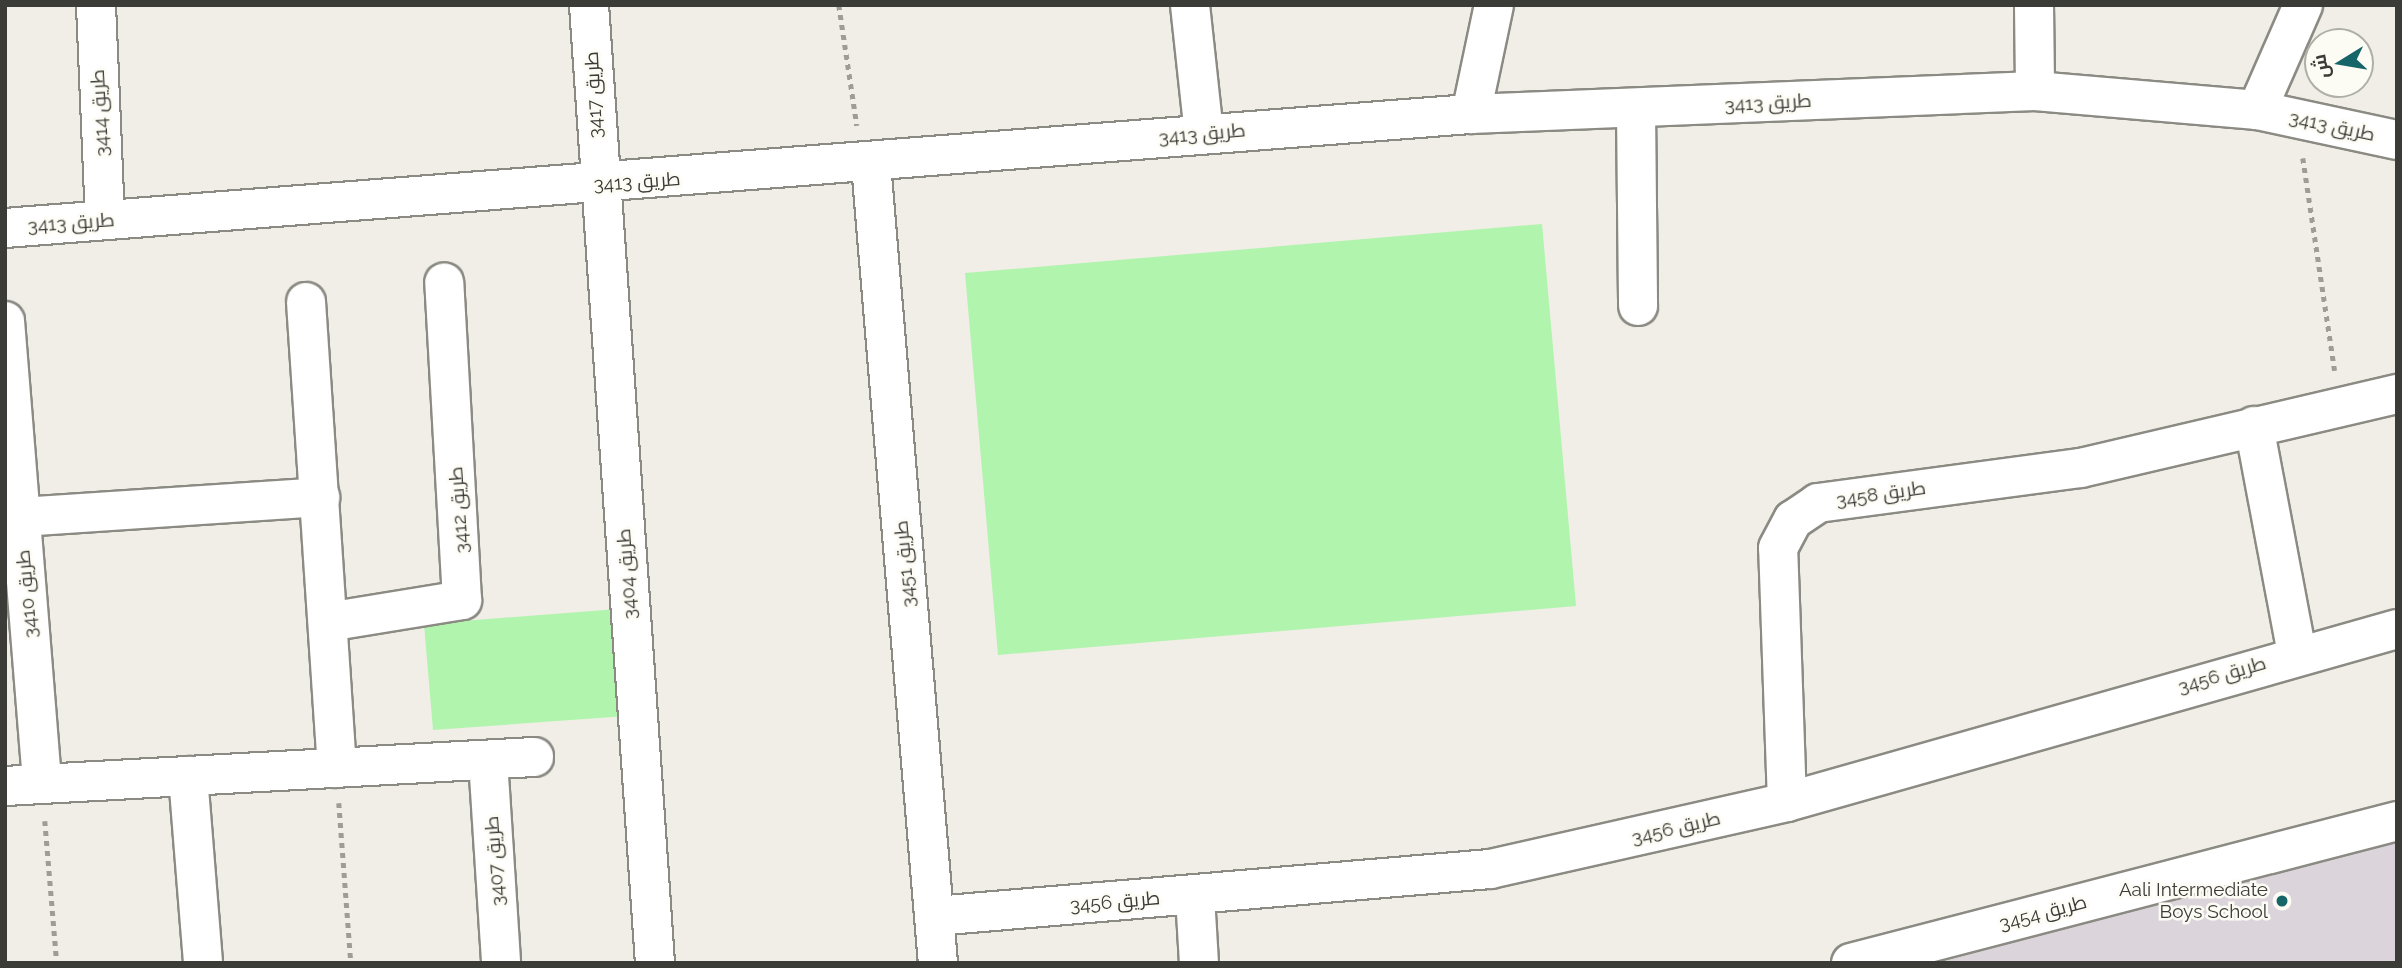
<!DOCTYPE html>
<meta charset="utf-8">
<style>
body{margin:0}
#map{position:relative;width:2402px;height:968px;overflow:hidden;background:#f0eee6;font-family:Raleway,Cairo,sans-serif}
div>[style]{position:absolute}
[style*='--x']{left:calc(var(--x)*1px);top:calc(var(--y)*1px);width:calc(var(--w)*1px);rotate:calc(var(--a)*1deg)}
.green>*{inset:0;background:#b1f4ae}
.building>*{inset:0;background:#dbd5db}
.path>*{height:4.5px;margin-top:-2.25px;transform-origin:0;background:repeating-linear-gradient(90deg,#9d9c96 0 5px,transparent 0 10px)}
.roads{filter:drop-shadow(2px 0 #8b8a83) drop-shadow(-2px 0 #8b8a83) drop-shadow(0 2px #8b8a83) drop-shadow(0 -2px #8b8a83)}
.minor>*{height:38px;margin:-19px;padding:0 19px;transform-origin:19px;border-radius:19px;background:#fff}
.dots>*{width:19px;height:19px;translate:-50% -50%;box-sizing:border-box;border:4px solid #fdfcf4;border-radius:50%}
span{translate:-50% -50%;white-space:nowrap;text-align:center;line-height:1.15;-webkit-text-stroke:5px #fdfcf4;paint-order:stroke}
.street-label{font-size:19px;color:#3b3b38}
.poi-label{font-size:19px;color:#3b3b38}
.right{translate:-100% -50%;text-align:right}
.frame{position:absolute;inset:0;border:7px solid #3b3b38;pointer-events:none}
.north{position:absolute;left:2304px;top:28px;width:70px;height:70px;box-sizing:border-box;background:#fdfcf4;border:2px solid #afafa9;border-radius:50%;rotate:259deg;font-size:19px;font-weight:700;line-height:28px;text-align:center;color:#3b3b38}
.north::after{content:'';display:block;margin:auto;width:24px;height:32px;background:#166569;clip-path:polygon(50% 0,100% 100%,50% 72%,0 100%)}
</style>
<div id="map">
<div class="green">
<i style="clip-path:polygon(1542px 224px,1576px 606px,998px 655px,965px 273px)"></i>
<i style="clip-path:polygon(618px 609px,627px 716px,433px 730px,424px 624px)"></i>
</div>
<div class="building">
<i style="clip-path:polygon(2397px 839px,2397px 963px,1941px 963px,1941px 962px)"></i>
</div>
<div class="path">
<i style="--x:839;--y:5;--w:122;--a:81.5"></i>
<i style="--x:2303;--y:158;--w:215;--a:81.5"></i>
<i style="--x:339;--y:803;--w:160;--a:85.7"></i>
<i style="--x:45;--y:821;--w:143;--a:85.2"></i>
</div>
<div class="roads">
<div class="minor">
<i style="--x:96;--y:5;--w:215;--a:87.6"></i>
<i style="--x:589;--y:5;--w:960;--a:86.06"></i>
<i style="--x:1190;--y:5;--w:129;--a:83.8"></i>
<i style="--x:2034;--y:5;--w:86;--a:89.3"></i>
<i style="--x:1636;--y:109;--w:197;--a:89.4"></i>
<i style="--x:2257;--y:110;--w:115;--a:-66.3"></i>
<i style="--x:1471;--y:114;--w:111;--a:-78.1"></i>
<i style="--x:871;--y:164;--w:802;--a:85.21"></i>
<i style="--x:5;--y:228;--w:1470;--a:-4.45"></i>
<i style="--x:1471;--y:114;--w:564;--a:-2.34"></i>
<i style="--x:2035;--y:91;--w:223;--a:4.9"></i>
<i style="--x:2257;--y:110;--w:143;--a:12.1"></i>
<i style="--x:306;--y:302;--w:467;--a:86.2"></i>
<i style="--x:5;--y:321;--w:464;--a:85.4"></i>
<i style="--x:2254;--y:426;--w:231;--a:79.3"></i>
<i style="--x:21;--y:517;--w:300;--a:-3.8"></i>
<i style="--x:328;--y:622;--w:136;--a:-9.3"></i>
<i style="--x:462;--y:600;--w:318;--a:-93.2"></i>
<i style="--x:488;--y:760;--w:203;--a:86.3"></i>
<i style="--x:188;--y:776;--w:188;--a:85.4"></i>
<i style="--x:5;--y:786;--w:530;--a:-3.14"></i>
<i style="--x:1787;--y:802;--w:254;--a:-92"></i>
<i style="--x:1778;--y:548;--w:32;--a:-62"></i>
<i style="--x:1793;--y:520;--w:30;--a:-34"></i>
<i style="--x:1818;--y:503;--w:265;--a:-7.6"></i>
<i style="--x:2081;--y:468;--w:325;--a:-13.2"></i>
<i style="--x:1195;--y:896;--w:67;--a:86.6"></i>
<i style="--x:935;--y:916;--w:557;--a:-4.84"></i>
<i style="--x:1490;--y:869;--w:304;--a:-12.7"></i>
<i style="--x:1787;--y:802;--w:634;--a:-15.83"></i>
<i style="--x:1851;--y:963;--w:564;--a:-14.58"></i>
</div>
</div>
<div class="dots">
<i style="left:2282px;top:901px;background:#166569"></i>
</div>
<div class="street-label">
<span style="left:594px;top:95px;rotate:-93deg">طريق 3417</span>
<span style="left:1768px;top:103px;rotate:-3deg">طريق 3413</span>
<span style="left:100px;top:113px;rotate:-93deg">طريق 3414</span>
<span style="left:2332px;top:126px;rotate:12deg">طريق 3413</span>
<span style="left:1202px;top:134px;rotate:-5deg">طريق 3413</span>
<span style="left:637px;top:182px;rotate:-4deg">طريق 3413</span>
<span style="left:71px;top:223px;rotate:-4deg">طريق 3413</span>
<span style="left:1881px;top:494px;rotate:-8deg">طريق 3458</span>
<span style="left:459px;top:510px;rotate:-94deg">طريق 3412</span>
<span style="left:905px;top:564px;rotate:-95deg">طريق 3451</span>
<span style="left:627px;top:574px;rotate:-94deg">طريق 3404</span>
<span style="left:27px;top:594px;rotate:-95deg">طريق 3410</span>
<span style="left:2222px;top:675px;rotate:-16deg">طريق 3456</span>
<span style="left:1676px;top:828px;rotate:-13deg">طريق 3456</span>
<span style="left:495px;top:861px;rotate:-94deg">طريق 3407</span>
<span style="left:1115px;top:902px;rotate:-5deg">طريق 3456</span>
<span style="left:2043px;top:913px;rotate:-15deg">طريق 3454</span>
</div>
<div class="poi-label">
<span class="right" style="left:2268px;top:901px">Aali Intermediate<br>Boys School</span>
</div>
<div class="frame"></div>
<div class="north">ش</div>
</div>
